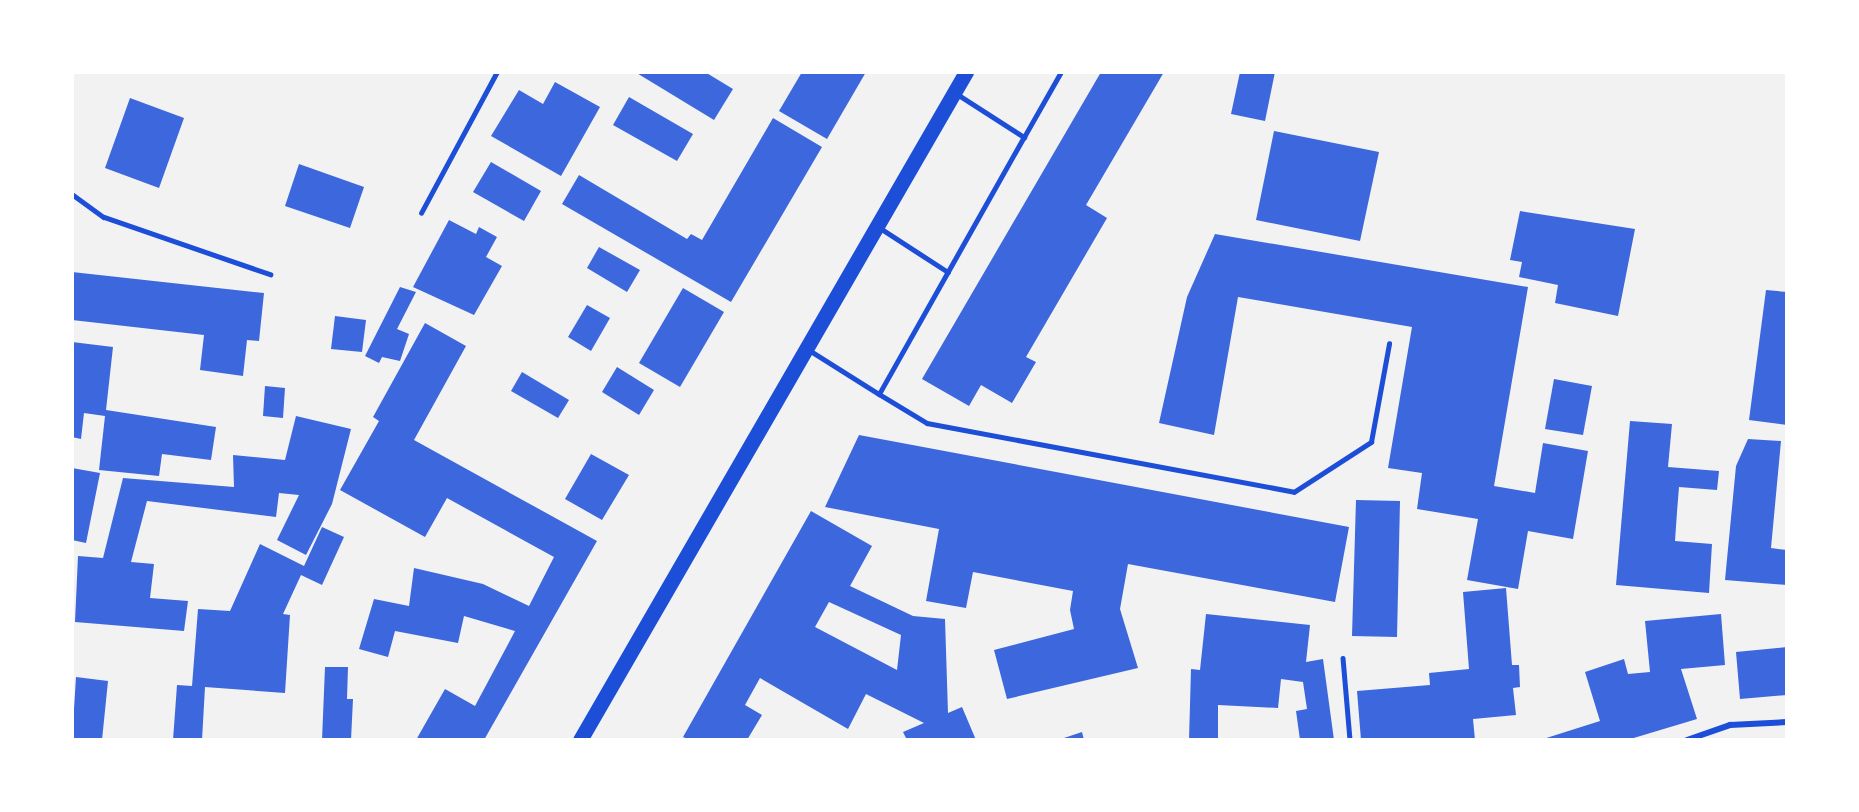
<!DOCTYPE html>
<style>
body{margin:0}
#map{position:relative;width:1859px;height:812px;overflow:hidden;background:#f2f2f2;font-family:Lato,sans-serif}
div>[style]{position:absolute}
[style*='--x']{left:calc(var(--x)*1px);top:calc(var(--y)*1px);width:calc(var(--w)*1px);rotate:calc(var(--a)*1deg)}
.building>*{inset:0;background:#3d67dc}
.service>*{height:4.5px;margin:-2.25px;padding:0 2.25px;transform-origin:2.25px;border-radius:2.25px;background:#1d4ed8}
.minor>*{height:6px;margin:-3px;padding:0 3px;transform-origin:3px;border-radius:3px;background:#1d4ed8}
.primary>*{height:15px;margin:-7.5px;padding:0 7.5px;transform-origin:7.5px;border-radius:7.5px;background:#1d4ed8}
span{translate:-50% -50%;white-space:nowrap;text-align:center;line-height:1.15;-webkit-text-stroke:5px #fff;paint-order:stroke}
.frame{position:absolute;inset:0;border:74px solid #fff;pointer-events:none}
</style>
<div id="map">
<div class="building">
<i style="clip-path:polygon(635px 72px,705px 72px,733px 89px,714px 120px)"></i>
<i style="clip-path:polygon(802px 72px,866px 72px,827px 139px,779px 111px)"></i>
<i style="clip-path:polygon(1101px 72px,1164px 72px,1086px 205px,1107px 218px,1026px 357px,1036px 362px,1012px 403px,981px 385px,969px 406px,922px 379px)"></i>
<i style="clip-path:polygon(1240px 72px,1275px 72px,1265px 121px,1231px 114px)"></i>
<i style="clip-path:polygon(555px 82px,600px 107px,561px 176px,491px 136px,519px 90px,543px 104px)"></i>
<i style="clip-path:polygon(629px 97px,693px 134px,677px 161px,613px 125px)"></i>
<i style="clip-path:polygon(130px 98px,184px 118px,159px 188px,105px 168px)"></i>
<i style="clip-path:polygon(773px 118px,822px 147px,731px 302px,562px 204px,579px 175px,687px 239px,691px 234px,702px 240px)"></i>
<i style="clip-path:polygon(1274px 131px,1379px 152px,1360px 241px,1256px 220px)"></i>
<i style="clip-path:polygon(491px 162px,541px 191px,524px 221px,473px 192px)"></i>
<i style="clip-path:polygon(299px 164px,364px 187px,350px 228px,285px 206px)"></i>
<i style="clip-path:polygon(1520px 211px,1635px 229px,1618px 316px,1555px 303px,1558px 285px,1519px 277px,1522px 262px,1510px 260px)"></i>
<i style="clip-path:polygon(449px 220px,476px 234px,479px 227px,497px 237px,486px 257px,502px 266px,474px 315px,413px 287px)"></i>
<i style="clip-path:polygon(1215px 234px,1528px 287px,1494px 486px,1535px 493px,1543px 443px,1588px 451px,1573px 539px,1528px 531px,1518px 589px,1467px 580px,1478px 519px,1417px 509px,1422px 473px,1388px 468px,1412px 327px,1238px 297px,1214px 435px,1159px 423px,1187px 297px)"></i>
<i style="clip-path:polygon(599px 247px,640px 270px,627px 292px,587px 268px)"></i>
<i style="clip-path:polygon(72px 272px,264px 293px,259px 341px,247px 340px,243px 376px,200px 370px,204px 335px,72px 320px)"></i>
<i style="clip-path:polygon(400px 287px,416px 292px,397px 329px,409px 334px,400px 361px,382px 357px,379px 363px,365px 356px)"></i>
<i style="clip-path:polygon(683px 288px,724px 312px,680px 387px,639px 363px)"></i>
<i style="clip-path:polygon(1766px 290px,1787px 292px,1787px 425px,1749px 420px)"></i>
<i style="clip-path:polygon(587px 305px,610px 318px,591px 351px,568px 337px)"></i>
<i style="clip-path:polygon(335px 316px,366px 320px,362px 352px,331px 349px)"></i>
<i style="clip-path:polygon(425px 323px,466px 346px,414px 440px,597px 541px,484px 740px,416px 740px,445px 689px,475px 706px,515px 631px,464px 616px,458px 643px,395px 631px,388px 657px,359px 649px,374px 599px,409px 606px,414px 568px,483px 584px,529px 606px,554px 557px,447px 498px,425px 537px,340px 490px,379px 421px,373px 417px)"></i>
<i style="clip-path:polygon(72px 342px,113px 347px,106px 410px,216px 427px,211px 460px,162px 454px,159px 476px,99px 470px,105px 416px,84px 413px,81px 439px,72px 437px)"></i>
<i style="clip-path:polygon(617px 367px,654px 390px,639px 415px,602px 392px)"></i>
<i style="clip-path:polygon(522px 372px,569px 400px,558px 418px,511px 391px)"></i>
<i style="clip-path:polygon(1554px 379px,1592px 386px,1583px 435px,1545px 429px)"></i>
<i style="clip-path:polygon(265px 386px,285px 388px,283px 418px,263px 416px)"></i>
<i style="clip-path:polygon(296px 416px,351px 429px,332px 504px,306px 555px,277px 540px,299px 495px,279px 493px,276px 517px,147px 501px,131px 562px,154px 564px,150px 598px,188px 601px,184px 631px,75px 622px,78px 556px,103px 558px,123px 478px,234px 487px,233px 455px,285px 460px)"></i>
<i style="clip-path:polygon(1630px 421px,1672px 424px,1668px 467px,1719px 471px,1717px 490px,1679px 487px,1677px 512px,1675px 541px,1712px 544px,1709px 593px,1616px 585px)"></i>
<i style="clip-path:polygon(859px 435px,1349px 527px,1335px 602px,1128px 564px,1120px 609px,1138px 668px,1007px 699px,994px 650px,1074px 629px,1070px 610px,1073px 591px,973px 572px,966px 608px,926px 601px,939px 529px,825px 507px)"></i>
<i style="clip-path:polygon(1748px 439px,1781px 441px,1771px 548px,1787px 550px,1787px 585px,1725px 580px,1736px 466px)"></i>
<i style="clip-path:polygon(591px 454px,629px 475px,602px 520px,565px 499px)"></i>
<i style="clip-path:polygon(72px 468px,100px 473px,86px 543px,72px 540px)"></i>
<i style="clip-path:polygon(1356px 500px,1400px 501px,1397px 637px,1352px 636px)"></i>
<i style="clip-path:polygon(evenodd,811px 511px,872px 546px,850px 586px,913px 616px,945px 619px,948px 713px,962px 707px,976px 740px,907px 740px,903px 732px,924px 723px,866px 694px,848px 729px,760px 678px,745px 705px,762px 715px,747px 740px,690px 740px,683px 737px,811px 511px,829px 602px,901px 635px,897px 670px,815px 627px,829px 602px)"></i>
<i style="clip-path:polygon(322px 527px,344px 537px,322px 585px,301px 575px,283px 614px,290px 615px,285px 693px,205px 687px,202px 740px,173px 740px,177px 685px,192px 686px,198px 609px,230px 611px,260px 544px,304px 566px)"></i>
<i style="clip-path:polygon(1506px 588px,1512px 665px,1519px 665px,1520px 687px,1513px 688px,1516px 715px,1473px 719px,1475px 740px,1361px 740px,1357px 691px,1430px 685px,1429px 673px,1469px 669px,1463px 592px)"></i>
<i style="clip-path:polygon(1206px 614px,1310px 625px,1306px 662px,1323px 659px,1334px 740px,1300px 740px,1296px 711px,1307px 709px,1303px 682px,1281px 679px,1278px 708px,1218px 705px,1218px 740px,1189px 740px,1191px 669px,1200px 670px)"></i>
<i style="clip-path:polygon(1721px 614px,1725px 665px,1681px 669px,1697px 719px,1627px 740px,1540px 740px,1600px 721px,1585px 672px,1624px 659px,1628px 674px,1650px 672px,1645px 621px)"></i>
<i style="clip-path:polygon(1787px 647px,1787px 695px,1740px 699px,1736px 652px)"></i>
<i style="clip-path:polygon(325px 667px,348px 667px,347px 699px,353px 699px,351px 740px,322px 740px)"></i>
<i style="clip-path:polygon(76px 677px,108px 681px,102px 740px,72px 740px)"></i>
<i style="clip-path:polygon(1082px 732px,1084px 740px,1058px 740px)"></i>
</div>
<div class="service">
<i style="--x:957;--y:94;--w:80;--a:32.7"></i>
<i style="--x:1024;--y:137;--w:75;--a:-60.4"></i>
<i style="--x:72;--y:194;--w:39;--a:36"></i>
<i style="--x:104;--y:217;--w:176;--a:19"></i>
<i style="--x:421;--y:213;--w:160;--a:-61.7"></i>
<i style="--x:880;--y:228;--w:81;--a:32.9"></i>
<i style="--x:809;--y:350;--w:83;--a:32.2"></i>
<i style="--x:879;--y:394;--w:295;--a:-60.6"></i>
<i style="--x:879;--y:394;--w:56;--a:31.1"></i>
<i style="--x:927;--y:423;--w:373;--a:10.6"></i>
<i style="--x:1294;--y:492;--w:92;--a:-33"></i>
<i style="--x:1371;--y:442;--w:100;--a:-79.6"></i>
<i style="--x:1343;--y:658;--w:82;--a:85.1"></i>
</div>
<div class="minor">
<i style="--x:1687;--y:740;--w:46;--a:-19.2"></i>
<i style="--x:1730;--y:725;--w:57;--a:-3"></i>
</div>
<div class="primary">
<i style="--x:580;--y:740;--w:772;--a:-59.98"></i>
</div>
<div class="frame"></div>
</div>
